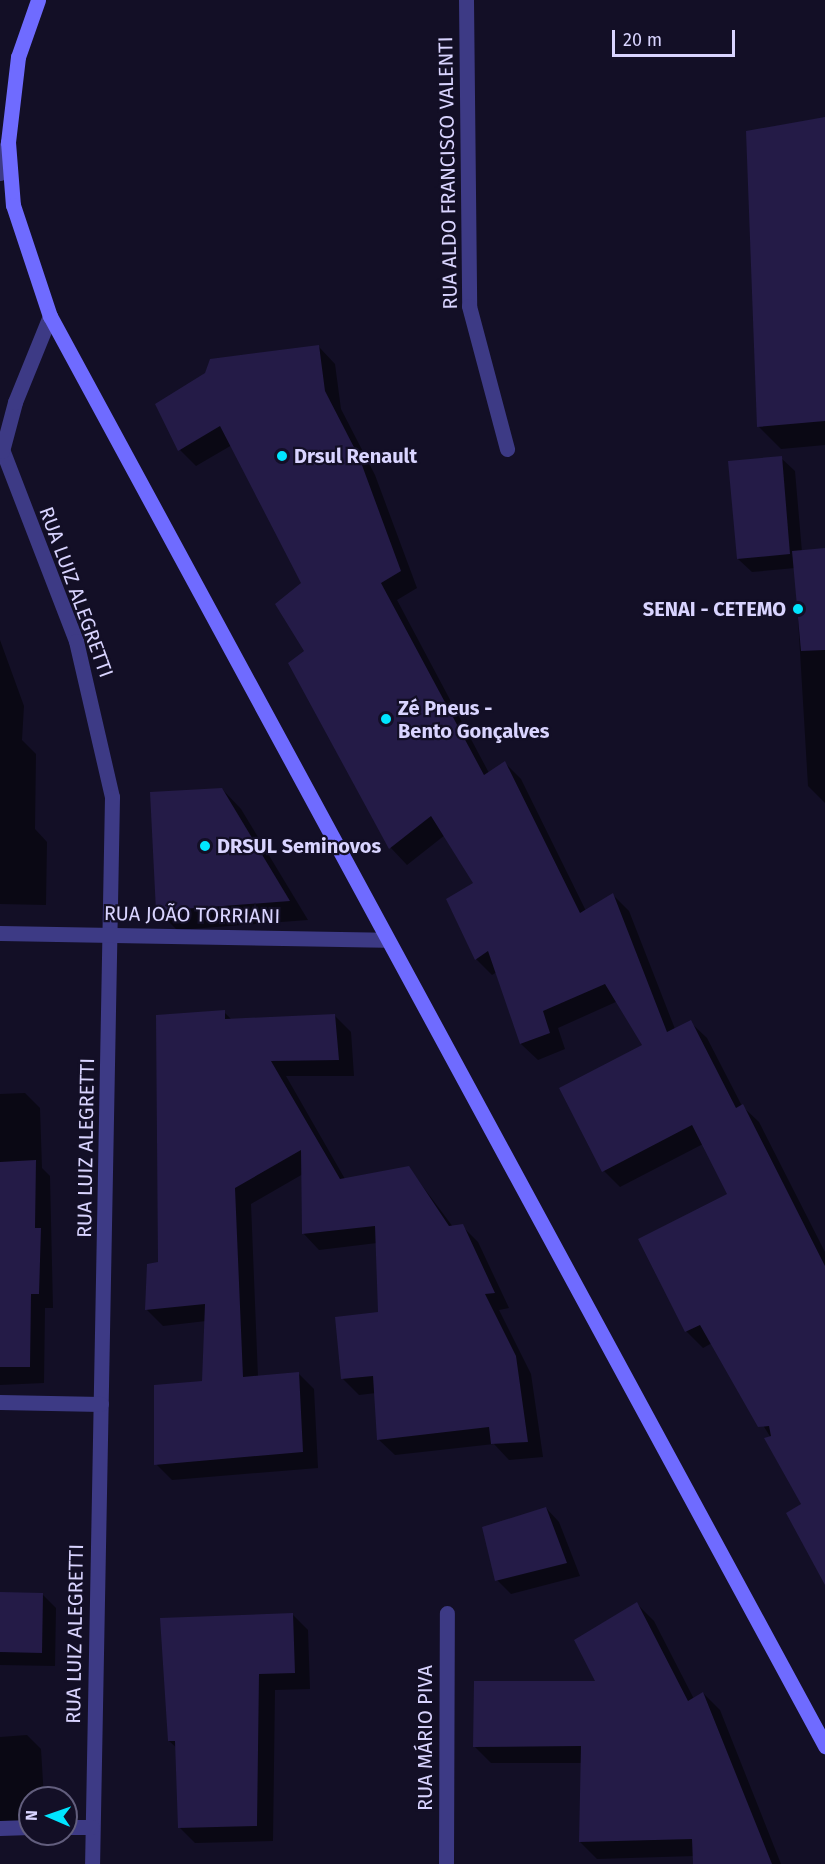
<!DOCTYPE html>
<meta charset="utf-8">
<style>
body{margin:0}
#map{position:relative;width:825px;height:1864px;overflow:hidden;background:#130f26;font-family:"Fira Sans",sans-serif}
div>[style]{position:absolute}
[style*='--x']{left:calc(var(--x)*1px);top:calc(var(--y)*1px);width:calc(var(--w)*1px);rotate:calc(var(--a)*1deg)}
.shadow>*{inset:0;background:#0007}
.building>*{inset:0;background:#241b47}
.minor>*{height:15px;margin:-7.5px;padding:0 7.5px;transform-origin:7.5px;border-radius:7.5px;background:#3d3a85}
.secondary>*{height:15px;margin:-7.5px;padding:0 7.5px;transform-origin:7.5px;border-radius:7.5px;background:#6f6bff}
.dots>*{width:16px;height:16px;translate:-50% -50%;box-sizing:border-box;border:3px solid #130f26;border-radius:50%}
span{translate:-50% -50%;white-space:nowrap;text-align:center;line-height:1.15;-webkit-text-stroke:4.5px #130f26;paint-order:stroke}
.street-label{font-size:20px;color:#d9d4ff}
.poi-label{font-size:20px;color:#d9d4ff;font-weight:700}
.left{translate:0 -50%;text-align:left}
.right{translate:-100% -50%;text-align:right}
.north{position:absolute;left:18px;top:1786px;width:60px;height:60px;box-sizing:border-box;background:#130f26;border:2px solid #625e7d;border-radius:50%;rotate:272deg;font-size:16px;font-weight:700;line-height:24px;text-align:center;color:#d9d4ff}
.north::after{content:'';display:block;margin:auto;width:21px;height:27px;background:#00e5ff;clip-path:polygon(50% 0,100% 100%,50% 72%,0 100%)}
.scale{position:absolute;left:612px;top:30px;width:123px;height:27px;box-sizing:border-box;border:3px solid #d9d4ff;border-top:0;padding-left:8px;font-size:18px;line-height:21px;white-space:nowrap;color:#d9d4ff;-webkit-text-stroke:4px #130f26;paint-order:stroke}
</style>
<div id="map">
<div class="shadow">
<i style="clip-path:polygon(825px 118px,825px 445px,781px 449px,758px 426px)"></i>
<i style="clip-path:polygon(319px 347px,335px 364px,341px 409px,375px 475px,417px 588px,397px 600px,489px 773px,505px 763px,521px 779px,586px 911px,613px 895px,629px 911px,675px 1029px,690px 1022px,707px 1038px,742px 1106px,759px 1122px,825px 1252px,825px 1575px,803px 1504px,771px 1438px,712px 1343px,703px 1348px,686px 1331px,640px 1240px,729px 1195px,703px 1144px,620px 1187px,604px 1171px,645px 1045px,618px 1001px,558px 1028px,565px 1049px,538px 1060px,521px 1044px,497px 972px,492px 975px,476px 959px,476px 884px,445px 835px,407px 865px,391px 848px,290px 664px,306px 651px,303px 584px,232px 445px,196px 466px,180px 450px)"></i>
<i style="clip-path:polygon(781px 458px,795px 471px,802px 552px,825px 550px,825px 803px,808px 786px,795px 568px,752px 572px,738px 559px)"></i>
<i style="clip-path:polygon(0 640px,24px 706px,22px 740px,36px 754px,35px 829px,47px 842px,46px 905px,0 904px)"></i>
<i style="clip-path:polygon(222px 789px,241px 809px,308px 920px,177px 930px,158px 911px)"></i>
<i style="clip-path:polygon(224px 1012px,232px 1020px,334px 1015px,351px 1032px,354px 1076px,286px 1076px,345px 1179px,409px 1168px,453px 1227px,462px 1226px,478px 1242px,509px 1308px,499px 1310px,531px 1374px,543px 1457px,509px 1460px,494px 1444px,395px 1455px,378px 1439px,376px 1393px,359px 1395px,343px 1379px,380px 1313px,377px 1243px,319px 1250px,303px 1233px,303px 1174px,251px 1204px,258px 1377px,298px 1373px,314px 1389px,318px 1468px,172px 1480px,156px 1464px,204px 1382px,206px 1321px,163px 1326px,147px 1310px,149px 1265px,159px 1264px)"></i>
<i style="clip-path:polygon(25px 1093px,40px 1108px,42px 1168px,50px 1176px,53px 1308px,45px 1308px,44px 1383px,0 1385px,0 1094px)"></i>
<i style="clip-path:polygon(546px 1508px,559px 1522px,580px 1576px,511px 1594px,497px 1580px)"></i>
<i style="clip-path:polygon(0 1593px,43px 1595px,56px 1608px,55px 1666px,0 1665px)"></i>
<i style="clip-path:polygon(637px 1604px,654px 1621px,694px 1699px,703px 1693px,720px 1710px,781px 1864px,695px 1864px,695px 1856px,597px 1859px,580px 1842px,582px 1763px,491px 1763px,474px 1746px,598px 1682px)"></i>
<i style="clip-path:polygon(292px 1614px,308px 1630px,310px 1689px,275px 1690px,273px 1841px,195px 1843px,179px 1827px,177px 1748px,169px 1741px)"></i>
<i style="clip-path:polygon(27px 1735px,41px 1749px,44px 1798px,30px 1798px,30px 1821px,0 1823px,0 1737px)"></i>
</div>
<div class="building">
<i style="clip-path:polygon(825px 117px,825px 421px,757px 427px,746px 131px)"></i>
<i style="clip-path:polygon(319px 345px,325px 391px,359px 457px,401px 571px,381px 583px,484px 775px,505px 761px,580px 913px,613px 893px,667px 1032px,691px 1020px,736px 1108px,743px 1104px,825px 1266px,825px 1585px,786px 1513px,801px 1504px,764px 1438px,771px 1436px,769px 1426px,758px 1427px,700px 1325px,685px 1332px,638px 1239px,727px 1194px,692px 1125px,602px 1172px,559px 1088px,642px 1045px,605px 984px,543px 1011px,550px 1033px,520px 1044px,488px 951px,475px 960px,446px 899px,473px 883px,431px 816px,389px 849px,288px 663px,304px 651px,275px 604px,301px 583px,220px 426px,178px 451px,155px 404px,205px 373px,210px 359px)"></i>
<i style="clip-path:polygon(782px 456px,790px 554px,737px 559px,728px 461px)"></i>
<i style="clip-path:polygon(825px 548px,825px 650px,801px 651px,792px 551px)"></i>
<i style="clip-path:polygon(222px 788px,290px 901px,156px 911px,150px 792px)"></i>
<i style="clip-path:polygon(225px 1010px,225px 1019px,335px 1014px,339px 1060px,271px 1061px,340px 1179px,409px 1166px,449px 1226px,463px 1224px,495px 1293px,485px 1294px,516px 1356px,528px 1442px,491px 1444px,489px 1427px,377px 1440px,373px 1376px,341px 1379px,335px 1317px,378px 1312px,375px 1226px,302px 1234px,301px 1150px,235px 1188px,243px 1377px,299px 1372px,303px 1452px,154px 1465px,154px 1385px,202px 1381px,205px 1304px,145px 1310px,147px 1264px,158px 1262px,156px 1015px)"></i>
<i style="clip-path:polygon(36px 1160px,35px 1228px,41px 1228px,39px 1294px,31px 1294px,30px 1367px,0 1367px,0 1162px)"></i>
<i style="clip-path:polygon(546px 1507px,567px 1563px,495px 1581px,482px 1527px)"></i>
<i style="clip-path:polygon(0 1592px,43px 1593px,42px 1653px,0 1652px)"></i>
<i style="clip-path:polygon(637px 1602px,688px 1701px,703px 1692px,772px 1864px,693px 1864px,692px 1839px,579px 1842px,581px 1746px,473px 1747px,474px 1681px,595px 1681px,574px 1640px)"></i>
<i style="clip-path:polygon(293px 1613px,295px 1673px,259px 1674px,257px 1826px,178px 1828px,175px 1741px,168px 1741px,160px 1618px)"></i>
</div>
<div class="minor">
<i style="--x:466;--y:0;--w:306;--a:89.4"></i>
<i style="--x:469;--y:306;--w:148;--a:75.1"></i>
<i style="--x:0;--y:173;--w:29;--a:-76"></i>
<i style="--x:0;--y:444;--w:211;--a:68.9"></i>
<i style="--x:76;--y:641;--w:160;--a:77"></i>
<i style="--x:112;--y:797;--w:1067;--a:91.07"></i>
<i style="--x:2;--y:451;--w:51;--a:-75.1"></i>
<i style="--x:15;--y:402;--w:93;--a:-67.9"></i>
<i style="--x:0;--y:933;--w:384;--a:1"></i>
<i style="--x:0;--y:1402;--w:101;--a:1.1"></i>
<i style="--x:66;--y:1827;--w:26;--a:0"></i>
<i style="--x:0;--y:1828;--w:30;--a:-2"></i>
<i style="--x:446;--y:1864;--w:251;--a:-89.8"></i>
</div>
<div class="secondary">
<i style="--x:38;--y:0;--w:60;--a:109.3"></i>
<i style="--x:18;--y:57;--w:86;--a:96.7"></i>
<i style="--x:8;--y:142;--w:63;--a:85.5"></i>
<i style="--x:13;--y:205;--w:117;--a:71.6"></i>
<i style="--x:50;--y:316;--w:1627;--a:61.54"></i>
</div>
<div class="dots">
<i style="left:282px;top:456px;background:#00e5ff"></i>
<i style="left:798px;top:609px;background:#00e5ff"></i>
<i style="left:386px;top:719px;background:#00e5ff"></i>
<i style="left:205px;top:846px;background:#00e5ff"></i>
</div>
<div class="street-label">
<span style="left:448px;top:173px;rotate:-91deg">RUA ALDO FRANCISCO VALENTI</span>
<span style="left:76px;top:592px;rotate:70deg">RUA LUIZ ALEGRETTI</span>
<span style="left:192px;top:915px;rotate:1deg">RUA JOÃO TORRIANI</span>
<span style="left:86px;top:1148px;rotate:-89deg">RUA LUIZ ALEGRETTI</span>
<span style="left:75px;top:1634px;rotate:-89deg">RUA LUIZ ALEGRETTI</span>
<span style="left:425px;top:1738px;rotate:-90deg">RUA MÁRIO PIVA</span>
</div>
<div class="poi-label">
<span class="left" style="left:294px;top:456px">Drsul Renault</span>
<span class="right" style="left:786px;top:609px">SENAI - CETEMO</span>
<span class="left" style="left:398px;top:720px">Zé Pneus -<br>Bento Gonçalves</span>
<span class="left" style="left:217px;top:846px">DRSUL Seminovos</span>
</div>
<div class="north">N</div>
<div class="scale">20 m</div>
</div>
